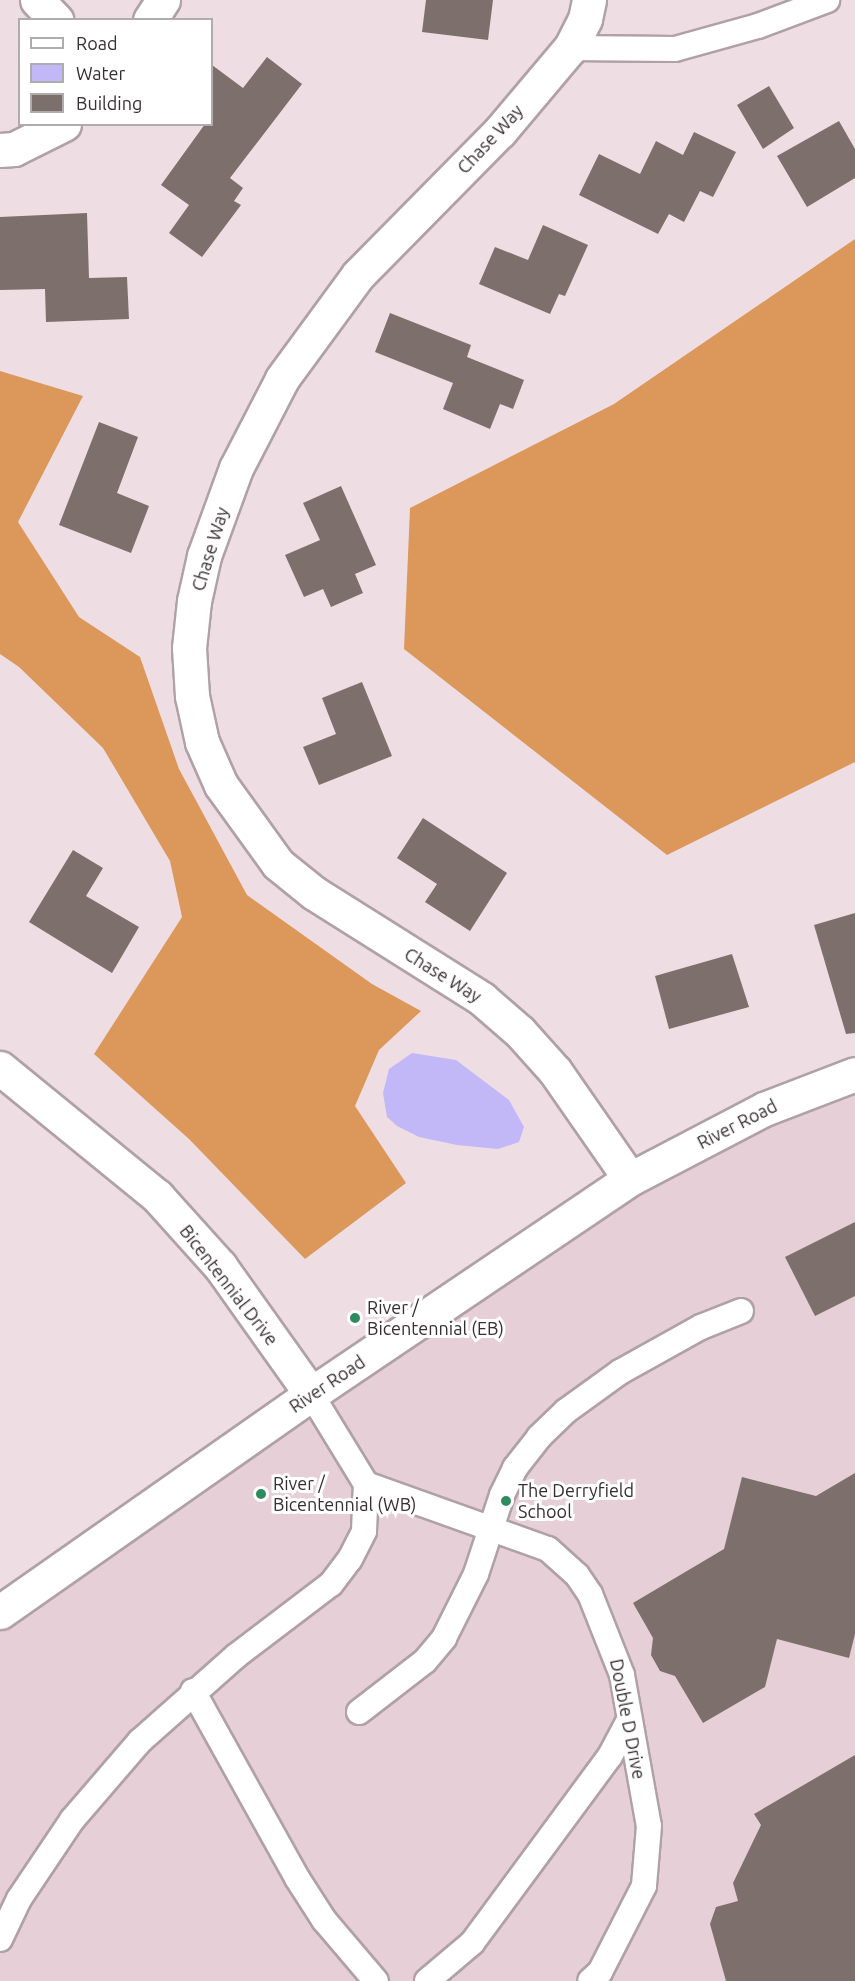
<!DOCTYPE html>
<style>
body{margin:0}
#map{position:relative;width:855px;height:1981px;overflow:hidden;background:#eedee3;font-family:Ubuntu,sans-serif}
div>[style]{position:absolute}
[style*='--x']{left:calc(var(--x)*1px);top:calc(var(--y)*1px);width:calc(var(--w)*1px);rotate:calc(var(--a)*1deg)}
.built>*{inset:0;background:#e6cfd6}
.forest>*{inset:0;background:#dc985a}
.water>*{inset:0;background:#c2b8f8}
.building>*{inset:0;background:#7d6f6c}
.roads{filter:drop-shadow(2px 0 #b0a1a6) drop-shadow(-2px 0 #b0a1a6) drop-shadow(0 2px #b0a1a6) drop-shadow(0 -2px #b0a1a6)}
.lane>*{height:24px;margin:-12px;padding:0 12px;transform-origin:12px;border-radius:12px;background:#fff}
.street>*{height:33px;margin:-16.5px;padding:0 16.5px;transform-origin:16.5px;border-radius:16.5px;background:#fff}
.secondary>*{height:33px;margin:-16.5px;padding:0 16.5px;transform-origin:16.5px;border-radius:16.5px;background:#fff}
.dots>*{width:16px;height:16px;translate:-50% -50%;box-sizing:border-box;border:3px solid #fff;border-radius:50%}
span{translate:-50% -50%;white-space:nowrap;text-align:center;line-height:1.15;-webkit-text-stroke:6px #fff;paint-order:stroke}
.street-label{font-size:18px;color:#352f31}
.poi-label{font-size:18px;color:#352f31}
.left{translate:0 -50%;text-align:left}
.legend{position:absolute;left:18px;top:18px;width:195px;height:108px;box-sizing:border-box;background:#fff;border:2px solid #aeacad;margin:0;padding:8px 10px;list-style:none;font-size:18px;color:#352f31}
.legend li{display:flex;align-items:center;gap:12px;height:30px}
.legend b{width:30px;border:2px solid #aeacad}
</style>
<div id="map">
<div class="built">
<i style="clip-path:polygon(855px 1074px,855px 1981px,0 1981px,0 1612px,630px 1179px)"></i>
</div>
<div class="forest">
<i style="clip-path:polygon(855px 239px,855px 762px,667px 855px,404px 649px,410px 508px,614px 404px)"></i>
<i style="clip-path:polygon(0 371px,83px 396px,18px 522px,79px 617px,140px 657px,179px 769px,247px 895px,372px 984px,421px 1011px,379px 1050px,355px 1106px,406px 1183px,305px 1259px,189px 1139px,94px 1054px,182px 917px,170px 861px,103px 748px,19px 667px,0 654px)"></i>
</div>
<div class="water">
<i style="clip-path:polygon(412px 1053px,456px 1060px,509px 1100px,524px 1127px,519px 1142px,498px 1149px,457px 1145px,419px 1137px,397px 1126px,387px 1117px,383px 1093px,389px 1069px)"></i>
</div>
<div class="building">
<i style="clip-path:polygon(426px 0,493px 0,488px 40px,422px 32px)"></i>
<i style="clip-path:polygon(267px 57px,302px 84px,230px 178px,243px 188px,234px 201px,241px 205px,202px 257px,169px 233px,189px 205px,161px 185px,205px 124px,212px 124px,212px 65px,243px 88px)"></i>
<i style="clip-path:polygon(769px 86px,794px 128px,763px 149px,737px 105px)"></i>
<i style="clip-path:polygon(839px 121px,855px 149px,855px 178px,807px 207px,777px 156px)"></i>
<i style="clip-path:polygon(694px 132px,736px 152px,713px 197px,700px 191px,684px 222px,669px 214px,658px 234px,579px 195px,599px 154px,640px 174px,656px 141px,683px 155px)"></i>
<i style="clip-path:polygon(87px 213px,89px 278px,127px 277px,129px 319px,46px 322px,45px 289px,0 290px,0 217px)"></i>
<i style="clip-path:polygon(543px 225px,588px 245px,565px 296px,559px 294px,550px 314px,479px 284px,495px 247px,528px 260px)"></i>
<i style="clip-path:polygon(390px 313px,471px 345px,467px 357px,524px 380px,513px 409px,500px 404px,490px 429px,443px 409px,453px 383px,375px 352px)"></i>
<i style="clip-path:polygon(99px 422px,138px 437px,117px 493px,149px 506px,131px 553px,59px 525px)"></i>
<i style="clip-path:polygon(341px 486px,376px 565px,355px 574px,363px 593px,331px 607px,323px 589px,304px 597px,285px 555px,320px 540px,303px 503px)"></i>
<i style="clip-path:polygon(362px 682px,392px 756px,319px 785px,303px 747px,336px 734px,322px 698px)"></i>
<i style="clip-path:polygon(423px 818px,507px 873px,470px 931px,425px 902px,437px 884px,397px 858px)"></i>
<i style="clip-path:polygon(73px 850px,103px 868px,86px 896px,139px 927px,112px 973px,29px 922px)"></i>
<i style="clip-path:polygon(855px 913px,855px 1033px,846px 1034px,814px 925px)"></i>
<i style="clip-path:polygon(732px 954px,749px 1007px,669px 1029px,655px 976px)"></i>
<i style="clip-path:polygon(855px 1222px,855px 1296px,815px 1316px,785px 1257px)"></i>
<i style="clip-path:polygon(855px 1473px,855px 1634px,849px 1658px,777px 1639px,765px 1687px,703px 1723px,675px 1676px,660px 1671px,651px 1655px,653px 1638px,633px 1603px,724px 1549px,742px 1477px,816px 1496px)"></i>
<i style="clip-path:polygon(855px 1755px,855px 1981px,726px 1981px,710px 1924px,716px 1907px,738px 1901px,733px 1883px,761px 1825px,754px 1814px)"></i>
</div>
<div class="roads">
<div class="lane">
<i style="--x:570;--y:48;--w:105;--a:0.5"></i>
<i style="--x:675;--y:49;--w:86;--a:-15.5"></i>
<i style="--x:758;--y:26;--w:74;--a:-20.6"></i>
<i style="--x:366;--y:1484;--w:193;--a:19.7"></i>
<i style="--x:548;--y:1549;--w:39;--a:42"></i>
<i style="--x:577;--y:1575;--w:23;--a:56"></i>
<i style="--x:590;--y:1594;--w:87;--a:68.4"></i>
<i style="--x:622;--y:1675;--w:153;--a:79.9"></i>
<i style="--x:649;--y:1826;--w:60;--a:94.8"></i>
<i style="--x:644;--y:1886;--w:97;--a:117.1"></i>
<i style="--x:600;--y:1972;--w:13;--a:138"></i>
<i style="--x:193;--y:1691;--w:214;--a:60.9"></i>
<i style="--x:297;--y:1878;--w:50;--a:57.3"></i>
<i style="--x:324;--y:1920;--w:80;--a:49.6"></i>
<i style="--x:359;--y:1712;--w:83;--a:-37.7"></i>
<i style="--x:425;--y:1661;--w:30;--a:-50"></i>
<i style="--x:444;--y:1638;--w:72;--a:-63.4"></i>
<i style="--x:476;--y:1574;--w:83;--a:-71.8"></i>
<i style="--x:502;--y:1495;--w:30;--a:-64"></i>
<i style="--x:515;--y:1468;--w:39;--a:-52"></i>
<i style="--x:539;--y:1437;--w:37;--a:-44"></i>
<i style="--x:566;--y:1411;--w:67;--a:-35.8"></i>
<i style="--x:620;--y:1372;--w:93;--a:-29.1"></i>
<i style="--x:701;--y:1327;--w:43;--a:-21.8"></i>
<i style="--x:0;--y:1939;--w:44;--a:-64.6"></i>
<i style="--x:19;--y:1899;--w:95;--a:-56.1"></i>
<i style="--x:72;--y:1820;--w:104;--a:-49.3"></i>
<i style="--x:140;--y:1741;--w:128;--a:-41.5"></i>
<i style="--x:236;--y:1656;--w:119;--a:-37.2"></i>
<i style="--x:331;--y:1584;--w:31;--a:-53"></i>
<i style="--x:350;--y:1559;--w:31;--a:-63"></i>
<i style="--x:364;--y:1531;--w:47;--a:-87.6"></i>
<i style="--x:366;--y:1484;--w:105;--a:-121.4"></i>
<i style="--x:427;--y:1981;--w:59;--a:-40.2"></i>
<i style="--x:472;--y:1943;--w:232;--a:-53.6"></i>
<i style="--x:610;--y:1756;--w:38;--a:-62"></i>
</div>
<div class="street">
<i style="--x:37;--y:0;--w:28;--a:46"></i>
<i style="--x:589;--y:0;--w:19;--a:102"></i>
<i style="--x:585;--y:19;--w:33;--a:117"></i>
<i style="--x:570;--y:48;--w:109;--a:130.1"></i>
<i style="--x:500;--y:131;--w:202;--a:134.6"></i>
<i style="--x:358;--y:275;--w:129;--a:126.2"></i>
<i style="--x:282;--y:379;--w:100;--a:117.3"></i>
<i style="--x:236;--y:468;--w:94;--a:110"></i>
<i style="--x:204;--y:556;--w:46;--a:102.5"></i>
<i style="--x:194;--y:601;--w:47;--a:96.1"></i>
<i style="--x:189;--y:648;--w:48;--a:86.4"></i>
<i style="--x:192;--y:696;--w:47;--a:77.7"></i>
<i style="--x:202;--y:742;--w:47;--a:66.2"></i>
<i style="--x:221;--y:785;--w:97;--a:54.2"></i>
<i style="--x:278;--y:864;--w:46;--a:38.9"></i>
<i style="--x:314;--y:893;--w:199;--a:32.2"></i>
<i style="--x:482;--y:999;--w:50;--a:41"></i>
<i style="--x:520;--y:1032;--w:52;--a:48.1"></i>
<i style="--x:555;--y:1071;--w:131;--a:55.2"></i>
<i style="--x:150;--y:20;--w:24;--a:-57"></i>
<i style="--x:0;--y:150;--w:14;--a:-4"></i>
<i style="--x:14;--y:149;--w:56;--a:-26.6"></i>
</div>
<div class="secondary">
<i style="--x:0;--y:1068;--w:203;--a:39.2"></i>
<i style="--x:157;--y:1196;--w:94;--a:48"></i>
<i style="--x:220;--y:1266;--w:157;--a:54.6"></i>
<i style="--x:0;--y:1612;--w:380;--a:-35"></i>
<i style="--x:311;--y:1394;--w:385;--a:-34"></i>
<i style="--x:630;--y:1179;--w:151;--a:-27.6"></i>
<i style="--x:764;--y:1109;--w:97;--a:-21"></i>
</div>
</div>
<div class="dots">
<i style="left:355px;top:1318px;background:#308a5f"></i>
<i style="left:261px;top:1494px;background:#308a5f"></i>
<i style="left:506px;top:1501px;background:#308a5f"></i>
</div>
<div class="street-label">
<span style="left:490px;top:139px;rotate:-47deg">Chase Way</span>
<span style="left:210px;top:549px;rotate:-73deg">Chase Way</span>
<span style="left:443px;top:975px;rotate:32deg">Chase Way</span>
<span style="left:737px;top:1124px;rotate:-27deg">River Road</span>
<span style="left:229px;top:1285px;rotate:52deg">Bicentennial Drive</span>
<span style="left:327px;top:1384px;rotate:-34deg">River Road</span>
<span style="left:628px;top:1719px;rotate:79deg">Double D Drive</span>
</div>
<div class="poi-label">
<span class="left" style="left:367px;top:1318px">River /<br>Bicentennial (EB)</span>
<span class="left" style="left:273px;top:1494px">River /<br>Bicentennial (WB)</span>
<span class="left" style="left:518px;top:1501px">The Derryfield<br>School</span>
</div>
<ul class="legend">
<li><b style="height:8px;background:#fff"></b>Road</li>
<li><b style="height:16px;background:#c2b8f8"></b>Water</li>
<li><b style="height:16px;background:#7d6f6c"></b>Building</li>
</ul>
</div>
